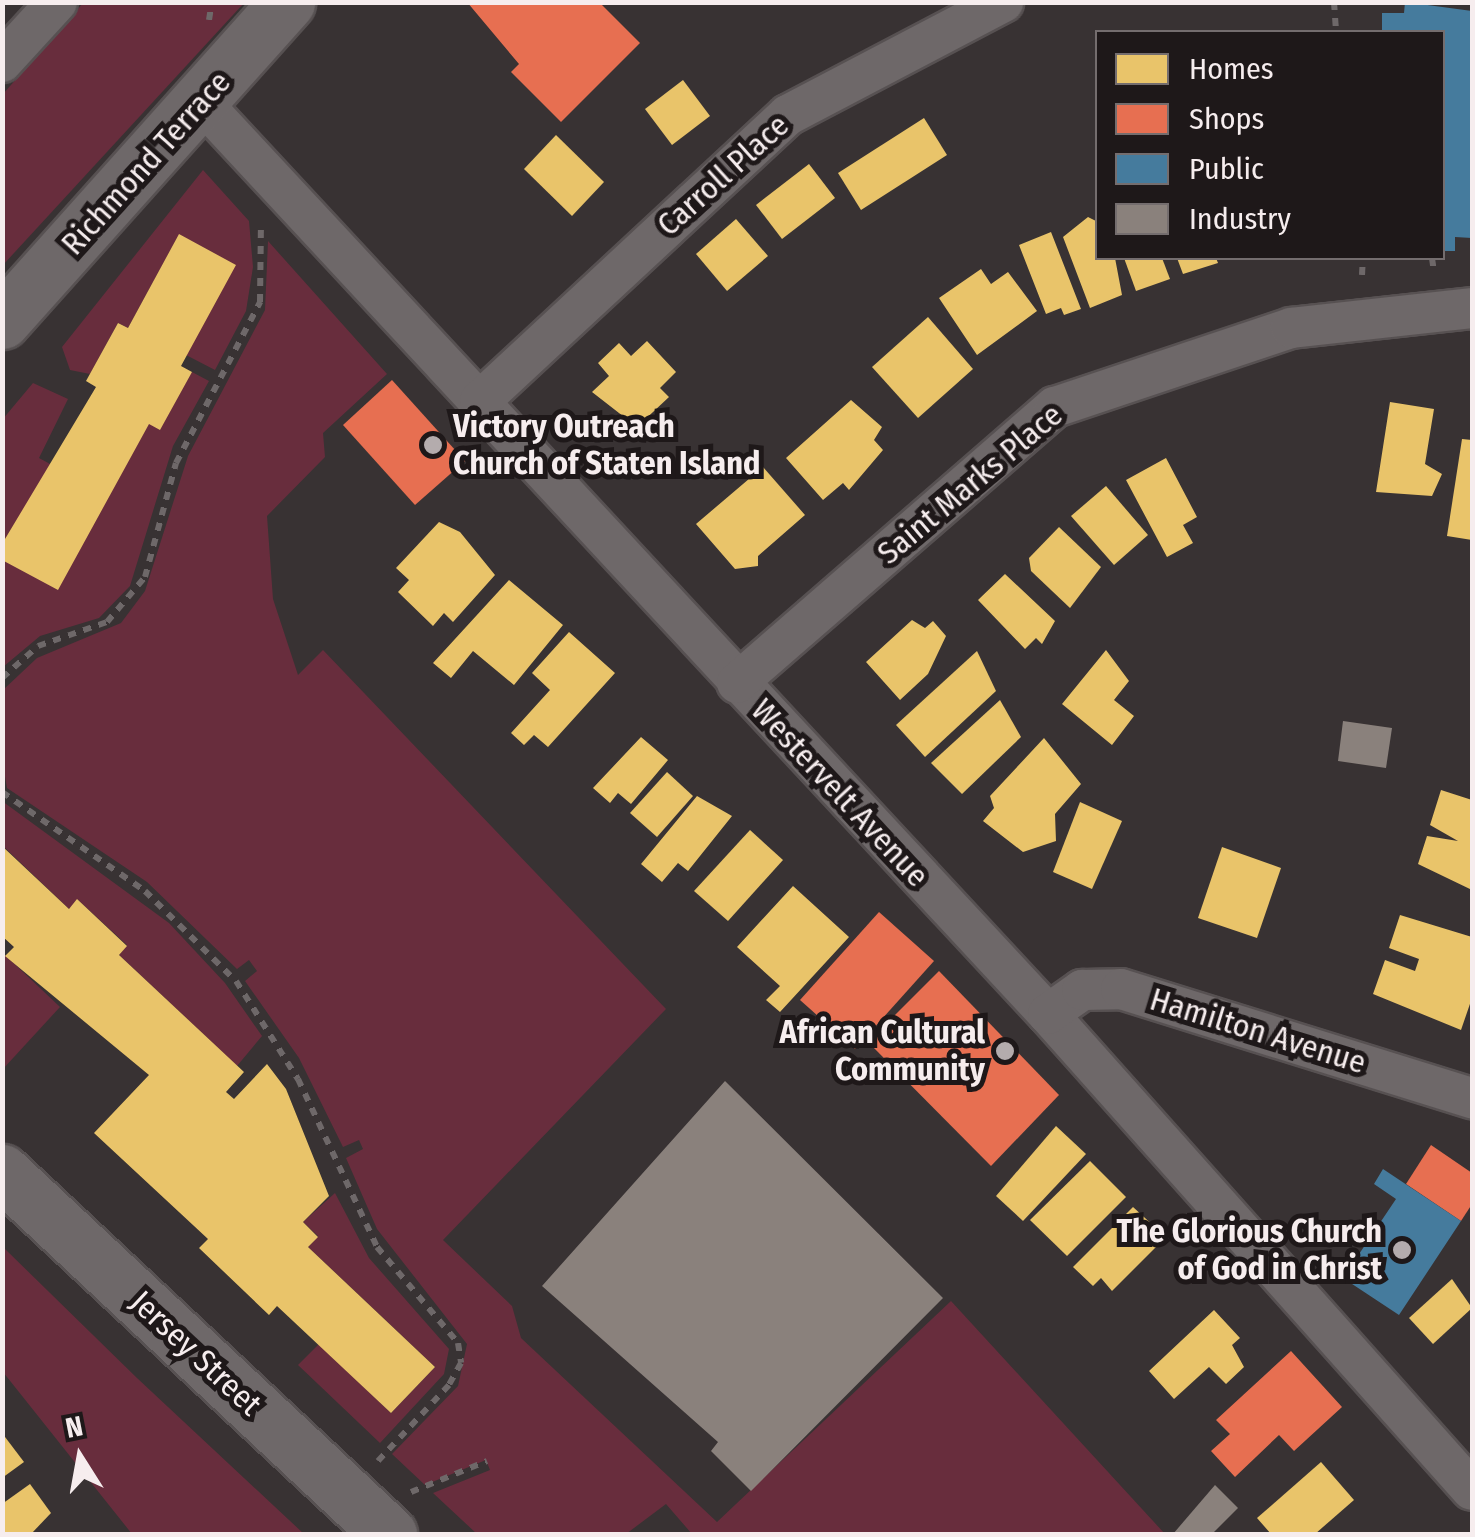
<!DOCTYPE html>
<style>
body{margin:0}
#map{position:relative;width:1475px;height:1537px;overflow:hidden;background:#383233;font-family:"Fira Sans Condensed",sans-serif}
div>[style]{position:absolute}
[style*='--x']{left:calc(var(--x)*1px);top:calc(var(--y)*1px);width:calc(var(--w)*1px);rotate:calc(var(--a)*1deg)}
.green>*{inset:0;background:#682d3d}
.homes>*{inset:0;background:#e9c46a}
.shops>*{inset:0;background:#e76f51}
.public>*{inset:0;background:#457b9d}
.industry>*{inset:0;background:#8a817c}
.path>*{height:6px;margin-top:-3px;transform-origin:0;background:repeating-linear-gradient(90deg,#6e6869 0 8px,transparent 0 16px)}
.roads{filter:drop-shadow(2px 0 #575152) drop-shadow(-2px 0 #575152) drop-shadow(0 2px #575152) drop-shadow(0 -2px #575152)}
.street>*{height:40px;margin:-20px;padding:0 20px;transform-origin:20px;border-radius:20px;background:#6e6869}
.secondary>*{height:55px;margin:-27.5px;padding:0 27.5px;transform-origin:27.5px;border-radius:27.5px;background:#6e6869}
.dots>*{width:28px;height:28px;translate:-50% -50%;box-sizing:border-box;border:5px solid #1e1819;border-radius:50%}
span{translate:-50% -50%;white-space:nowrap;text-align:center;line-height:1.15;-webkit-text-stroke:10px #1e1819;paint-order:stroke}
.street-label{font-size:32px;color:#f6edee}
.poi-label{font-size:32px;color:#f6edee;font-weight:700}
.left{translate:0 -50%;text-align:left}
.right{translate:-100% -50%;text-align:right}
.frame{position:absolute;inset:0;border:5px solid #f6edee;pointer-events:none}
.legend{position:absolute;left:1095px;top:30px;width:350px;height:230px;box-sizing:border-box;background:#1e1819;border:2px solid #746d6e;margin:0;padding:12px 18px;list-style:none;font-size:30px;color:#f6edee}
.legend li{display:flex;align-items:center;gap:20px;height:50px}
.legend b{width:50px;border:2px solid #746d6e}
.north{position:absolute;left:30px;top:1407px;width:100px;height:100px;-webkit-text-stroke:8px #1e1819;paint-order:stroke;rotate:349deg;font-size:28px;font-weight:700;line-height:40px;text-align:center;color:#f6edee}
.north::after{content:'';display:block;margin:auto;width:35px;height:45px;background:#f6edee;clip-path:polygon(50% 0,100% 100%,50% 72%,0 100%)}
</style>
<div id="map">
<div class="green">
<i style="clip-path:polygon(83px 3px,244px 3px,3px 265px,3px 94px)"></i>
<i style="clip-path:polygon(203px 170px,249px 221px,253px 267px,246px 311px,215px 370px,186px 355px,179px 235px,128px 328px,118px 323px,90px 374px,70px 370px,62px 347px)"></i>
<i style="clip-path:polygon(268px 241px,387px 374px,323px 433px,325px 457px,267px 516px,273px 599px,298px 675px,323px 650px,666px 1009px,443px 1240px,512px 1306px,521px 1338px,717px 1522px,951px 1301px,1165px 1534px,692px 1534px,666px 1504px,626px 1534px,477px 1534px,433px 1493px,490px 1470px,486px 1460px,425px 1485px,392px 1454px,458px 1386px,467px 1344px,377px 1229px,346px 1158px,363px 1149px,359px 1140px,343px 1147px,299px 1058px,245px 981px,257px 971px,249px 960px,237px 969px,147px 882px,7px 788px,3px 765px,3px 690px,37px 658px,121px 623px,145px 591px,188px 456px,265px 310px)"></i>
<i style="clip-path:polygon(192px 372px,209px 381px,173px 446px,130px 586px,99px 618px,40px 636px,3px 667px,2px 560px)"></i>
<i style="clip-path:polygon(33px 383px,68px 399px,39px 458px,52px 465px,2px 544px,2px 420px)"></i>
<i style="clip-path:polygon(2px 801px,169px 923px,225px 983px,262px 1036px,237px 1066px,119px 955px,127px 945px,78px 900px,69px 909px,3px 846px)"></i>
<i style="clip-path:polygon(3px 953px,60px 1007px,3px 1069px)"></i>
<i style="clip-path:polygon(335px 1193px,369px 1258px,449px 1349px,444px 1374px,380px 1443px,298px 1365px,319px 1344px,391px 1413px,435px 1367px,308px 1247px,318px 1236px,303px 1222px)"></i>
<i style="clip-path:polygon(3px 1247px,137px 1378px,304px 1534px,132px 1534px,3px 1372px)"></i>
</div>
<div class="homes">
<i style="clip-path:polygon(683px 80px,710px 116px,672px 145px,645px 109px)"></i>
<i style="clip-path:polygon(924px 118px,947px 155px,861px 210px,838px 173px)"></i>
<i style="clip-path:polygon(556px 135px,604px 182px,572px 216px,524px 169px)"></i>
<i style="clip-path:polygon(809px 164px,835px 198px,782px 239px,756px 205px)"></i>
<i style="clip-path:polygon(1088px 217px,1098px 222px,1098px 258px,1115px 258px,1122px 295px,1090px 308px,1063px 237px)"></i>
<i style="clip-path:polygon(736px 219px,768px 256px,727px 291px,696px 254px)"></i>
<i style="clip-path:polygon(1051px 232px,1081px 309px,1064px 315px,1061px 308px,1046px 314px,1019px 245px)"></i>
<i style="clip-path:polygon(179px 234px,236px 265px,181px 366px,192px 372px,160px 430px,149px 424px,58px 590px,2px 560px,2px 544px,96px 387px,86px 381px,118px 323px,128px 328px)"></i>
<i style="clip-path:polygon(1124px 258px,1162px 258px,1170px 279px,1136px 291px)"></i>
<i style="clip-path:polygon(1177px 258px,1216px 258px,1218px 263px,1183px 274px)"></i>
<i style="clip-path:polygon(981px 269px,991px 284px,1008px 272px,1037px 311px,977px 355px,939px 298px)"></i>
<i style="clip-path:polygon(928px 317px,973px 369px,918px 418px,872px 367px)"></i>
<i style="clip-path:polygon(647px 341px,676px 372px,660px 388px,669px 397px,637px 427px,592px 392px,609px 376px,598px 363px,619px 343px,631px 356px)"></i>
<i style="clip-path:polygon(851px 400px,882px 427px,874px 440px,883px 450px,849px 490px,843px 483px,823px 500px,786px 458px)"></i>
<i style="clip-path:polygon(1390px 402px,1434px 409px,1425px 464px,1442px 474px,1432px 496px,1376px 492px)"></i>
<i style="clip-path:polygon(1462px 439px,1472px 440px,1472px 540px,1447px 536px)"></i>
<i style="clip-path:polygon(1166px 458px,1197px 517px,1183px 525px,1193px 543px,1167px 557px,1126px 480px)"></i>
<i style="clip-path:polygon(763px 467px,805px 515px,758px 556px,758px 566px,735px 569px,696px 524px)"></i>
<i style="clip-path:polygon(1106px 486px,1148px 535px,1114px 565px,1071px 516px)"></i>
<i style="clip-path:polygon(439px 522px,460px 532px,495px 575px,453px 622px,444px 613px,433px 626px,398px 592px,409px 580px,396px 568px)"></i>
<i style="clip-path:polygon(1059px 527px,1101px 567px,1070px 608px,1031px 571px,1029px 558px)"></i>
<i style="clip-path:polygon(1005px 574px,1055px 621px,1042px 644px,1036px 638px,1025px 649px,978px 600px)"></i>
<i style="clip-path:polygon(509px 580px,563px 625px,514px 685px,473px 651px,451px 678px,433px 663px)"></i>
<i style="clip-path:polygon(912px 620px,925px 628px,933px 621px,946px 636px,928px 674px,900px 700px,866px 662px)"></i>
<i style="clip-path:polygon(569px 632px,615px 673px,548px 747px,534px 735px,524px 745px,511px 733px,550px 690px,532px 673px)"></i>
<i style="clip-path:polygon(1106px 650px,1129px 681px,1114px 700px,1134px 716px,1112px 745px,1062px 704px)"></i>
<i style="clip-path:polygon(977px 651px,996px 691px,925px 757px,896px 725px)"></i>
<i style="clip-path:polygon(1000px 700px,1021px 737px,962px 794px,931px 763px)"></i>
<i style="clip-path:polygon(641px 737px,668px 760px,631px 804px,618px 793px,610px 803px,593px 788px)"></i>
<i style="clip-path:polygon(1044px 738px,1081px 784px,1055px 814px,1056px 841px,1023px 852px,983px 821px,994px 808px,990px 796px)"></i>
<i style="clip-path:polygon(667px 772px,693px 796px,657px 837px,630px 813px)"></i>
<i style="clip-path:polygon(1441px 790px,1472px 800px,1472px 890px,1418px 864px,1427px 836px,1458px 841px,1430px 825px)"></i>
<i style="clip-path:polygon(697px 796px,732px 816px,688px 871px,678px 863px,662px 882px,641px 864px)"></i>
<i style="clip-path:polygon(1080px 802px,1122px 821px,1092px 889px,1053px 872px)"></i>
<i style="clip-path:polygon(750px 830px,783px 860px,728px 921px,694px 891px)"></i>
<i style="clip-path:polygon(2px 846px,69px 909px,77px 899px,127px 946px,119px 955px,244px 1072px,226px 1092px,234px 1099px,267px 1064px,286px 1089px,329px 1196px,303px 1222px,318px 1237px,308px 1247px,435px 1367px,391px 1413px,277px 1306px,269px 1315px,199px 1248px,208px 1239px,94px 1133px,149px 1075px,5px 956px,14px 947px,2px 936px)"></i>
<i style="clip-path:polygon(1222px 847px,1281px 868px,1257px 938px,1198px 918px)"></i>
<i style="clip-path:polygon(793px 886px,849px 937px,780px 1012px,766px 1000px,780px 986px,737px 947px)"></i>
<i style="clip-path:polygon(1400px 915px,1472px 937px,1472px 998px,1461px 1030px,1373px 994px,1385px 960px,1415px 971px,1419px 959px,1389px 948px)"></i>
<i style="clip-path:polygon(1056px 1126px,1086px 1154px,1023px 1221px,996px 1196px)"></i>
<i style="clip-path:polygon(1090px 1161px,1126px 1197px,1067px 1256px,1030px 1220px)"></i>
<i style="clip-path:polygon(1133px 1207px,1156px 1228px,1157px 1246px,1112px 1291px,1101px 1278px,1093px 1286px,1073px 1267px)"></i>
<i style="clip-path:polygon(1452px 1279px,1472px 1308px,1433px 1344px,1409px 1318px)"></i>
<i style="clip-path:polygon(1214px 1310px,1240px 1338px,1232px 1345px,1244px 1367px,1226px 1384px,1209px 1367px,1174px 1399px,1149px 1371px)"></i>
<i style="clip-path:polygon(2px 1433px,24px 1462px,2px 1478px)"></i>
<i style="clip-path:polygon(1321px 1462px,1354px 1500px,1315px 1534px,1271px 1534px,1257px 1518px)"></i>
<i style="clip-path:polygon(30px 1484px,51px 1513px,31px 1534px,2px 1534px,2px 1504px)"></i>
</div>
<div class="shops">
<i style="clip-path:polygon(467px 2px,599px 2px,640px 43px,561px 122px,511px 72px,519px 64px)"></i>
<i style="clip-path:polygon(392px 380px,465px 461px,415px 505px,343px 425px)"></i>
<i style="clip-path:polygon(879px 912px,934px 961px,855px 1049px,800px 1000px)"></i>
<i style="clip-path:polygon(939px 971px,1059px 1095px,991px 1166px,868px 1042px)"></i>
<i style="clip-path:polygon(1431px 1145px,1472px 1173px,1472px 1204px,1461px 1221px,1406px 1184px)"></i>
<i style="clip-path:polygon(1291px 1351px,1342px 1407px,1294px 1451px,1279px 1435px,1235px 1477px,1211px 1451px,1230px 1434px,1216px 1420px)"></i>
</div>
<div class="public">
<i style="clip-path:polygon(1405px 2px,1472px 11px,1472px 238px,1455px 237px,1455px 251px,1442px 251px,1442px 32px,1382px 32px,1382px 13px,1404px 13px)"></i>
<i style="clip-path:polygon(1383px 1169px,1461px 1221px,1399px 1315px,1343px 1278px,1396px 1199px,1374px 1184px)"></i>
</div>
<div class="industry">
<i style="clip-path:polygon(1343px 721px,1392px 728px,1386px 768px,1338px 761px)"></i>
<i style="clip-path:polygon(725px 1081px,943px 1298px,751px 1491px,711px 1451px,718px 1442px,542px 1286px)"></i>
<i style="clip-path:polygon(1215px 1485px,1238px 1508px,1212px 1534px,1173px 1534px)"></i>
</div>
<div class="path">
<i style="--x:1334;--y:2;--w:30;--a:86"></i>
<i style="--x:209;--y:20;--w:18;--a:-81"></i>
<i style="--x:1432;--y:258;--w:15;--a:82"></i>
<i style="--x:1362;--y:275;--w:17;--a:-87"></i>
<i style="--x:2;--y:678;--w:48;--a:-41.6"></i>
<i style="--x:38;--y:646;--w:73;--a:-19.2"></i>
<i style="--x:107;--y:622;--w:59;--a:-49.8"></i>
<i style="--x:145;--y:577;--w:118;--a:-74.8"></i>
<i style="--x:176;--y:463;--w:182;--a:-62.4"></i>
<i style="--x:260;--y:302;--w:78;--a:-89.3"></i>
<i style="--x:2;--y:792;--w:174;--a:34.7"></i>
<i style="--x:145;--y:891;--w:128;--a:44.7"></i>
<i style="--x:236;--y:981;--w:116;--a:57.7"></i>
<i style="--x:298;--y:1079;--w:186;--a:64.8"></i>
<i style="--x:377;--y:1247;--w:126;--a:49.8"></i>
<i style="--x:458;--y:1343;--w:20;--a:81"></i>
<i style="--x:461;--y:1363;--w:25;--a:119"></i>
<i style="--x:449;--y:1385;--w:104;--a:133.1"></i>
<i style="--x:411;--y:1492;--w:82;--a:-22.2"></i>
</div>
<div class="roads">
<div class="street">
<i style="--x:2;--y:62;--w:81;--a:-47.5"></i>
<i style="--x:202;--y:103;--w:1243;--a:47.12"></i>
<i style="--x:1048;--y:1014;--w:637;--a:48.31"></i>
<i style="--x:480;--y:401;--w:420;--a:-42.9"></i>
<i style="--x:788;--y:115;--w:243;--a:-27.7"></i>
<i style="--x:737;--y:683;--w:421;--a:-41"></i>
<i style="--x:1055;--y:407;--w:249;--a:-18.5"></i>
<i style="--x:1291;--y:328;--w:182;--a:-6.3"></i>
<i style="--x:1048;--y:1014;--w:42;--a:-35.2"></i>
<i style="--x:1082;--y:990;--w:39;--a:-1"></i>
<i style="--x:1121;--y:989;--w:368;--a:17.3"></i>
</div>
<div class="secondary">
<i style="--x:2;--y:321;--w:428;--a:-48.2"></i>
<i style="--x:2;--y:1172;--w:530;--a:43.09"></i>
</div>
</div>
<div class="dots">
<i style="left:433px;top:445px;background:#b4acad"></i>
<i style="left:1005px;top:1051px;background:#b4acad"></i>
<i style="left:1402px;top:1250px;background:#b4acad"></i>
</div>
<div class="street-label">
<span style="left:146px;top:163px;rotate:-48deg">Richmond Terrace</span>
<span style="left:723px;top:175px;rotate:-42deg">Carroll Place</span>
<span style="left:970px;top:484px;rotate:-40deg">Saint Marks Place</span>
<span style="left:840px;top:793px;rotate:47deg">Westervelt Avenue</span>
<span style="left:1258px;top:1031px;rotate:17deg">Hamilton Avenue</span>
<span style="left:196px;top:1353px;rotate:43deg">Jersey Street</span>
</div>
<div class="poi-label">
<span class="left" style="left:453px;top:445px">Victory Outreach<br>Church of Staten Island</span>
<span class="right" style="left:985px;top:1051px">African Cultural<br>Community</span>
<span class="right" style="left:1382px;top:1250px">The Glorious Church<br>of God in Christ</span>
</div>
<div class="frame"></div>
<ul class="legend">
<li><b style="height:28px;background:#e9c46a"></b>Homes</li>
<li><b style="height:28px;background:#e76f51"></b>Shops</li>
<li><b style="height:28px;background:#457b9d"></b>Public</li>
<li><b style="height:28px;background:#8a817c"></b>Industry</li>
</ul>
<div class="north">N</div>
</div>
